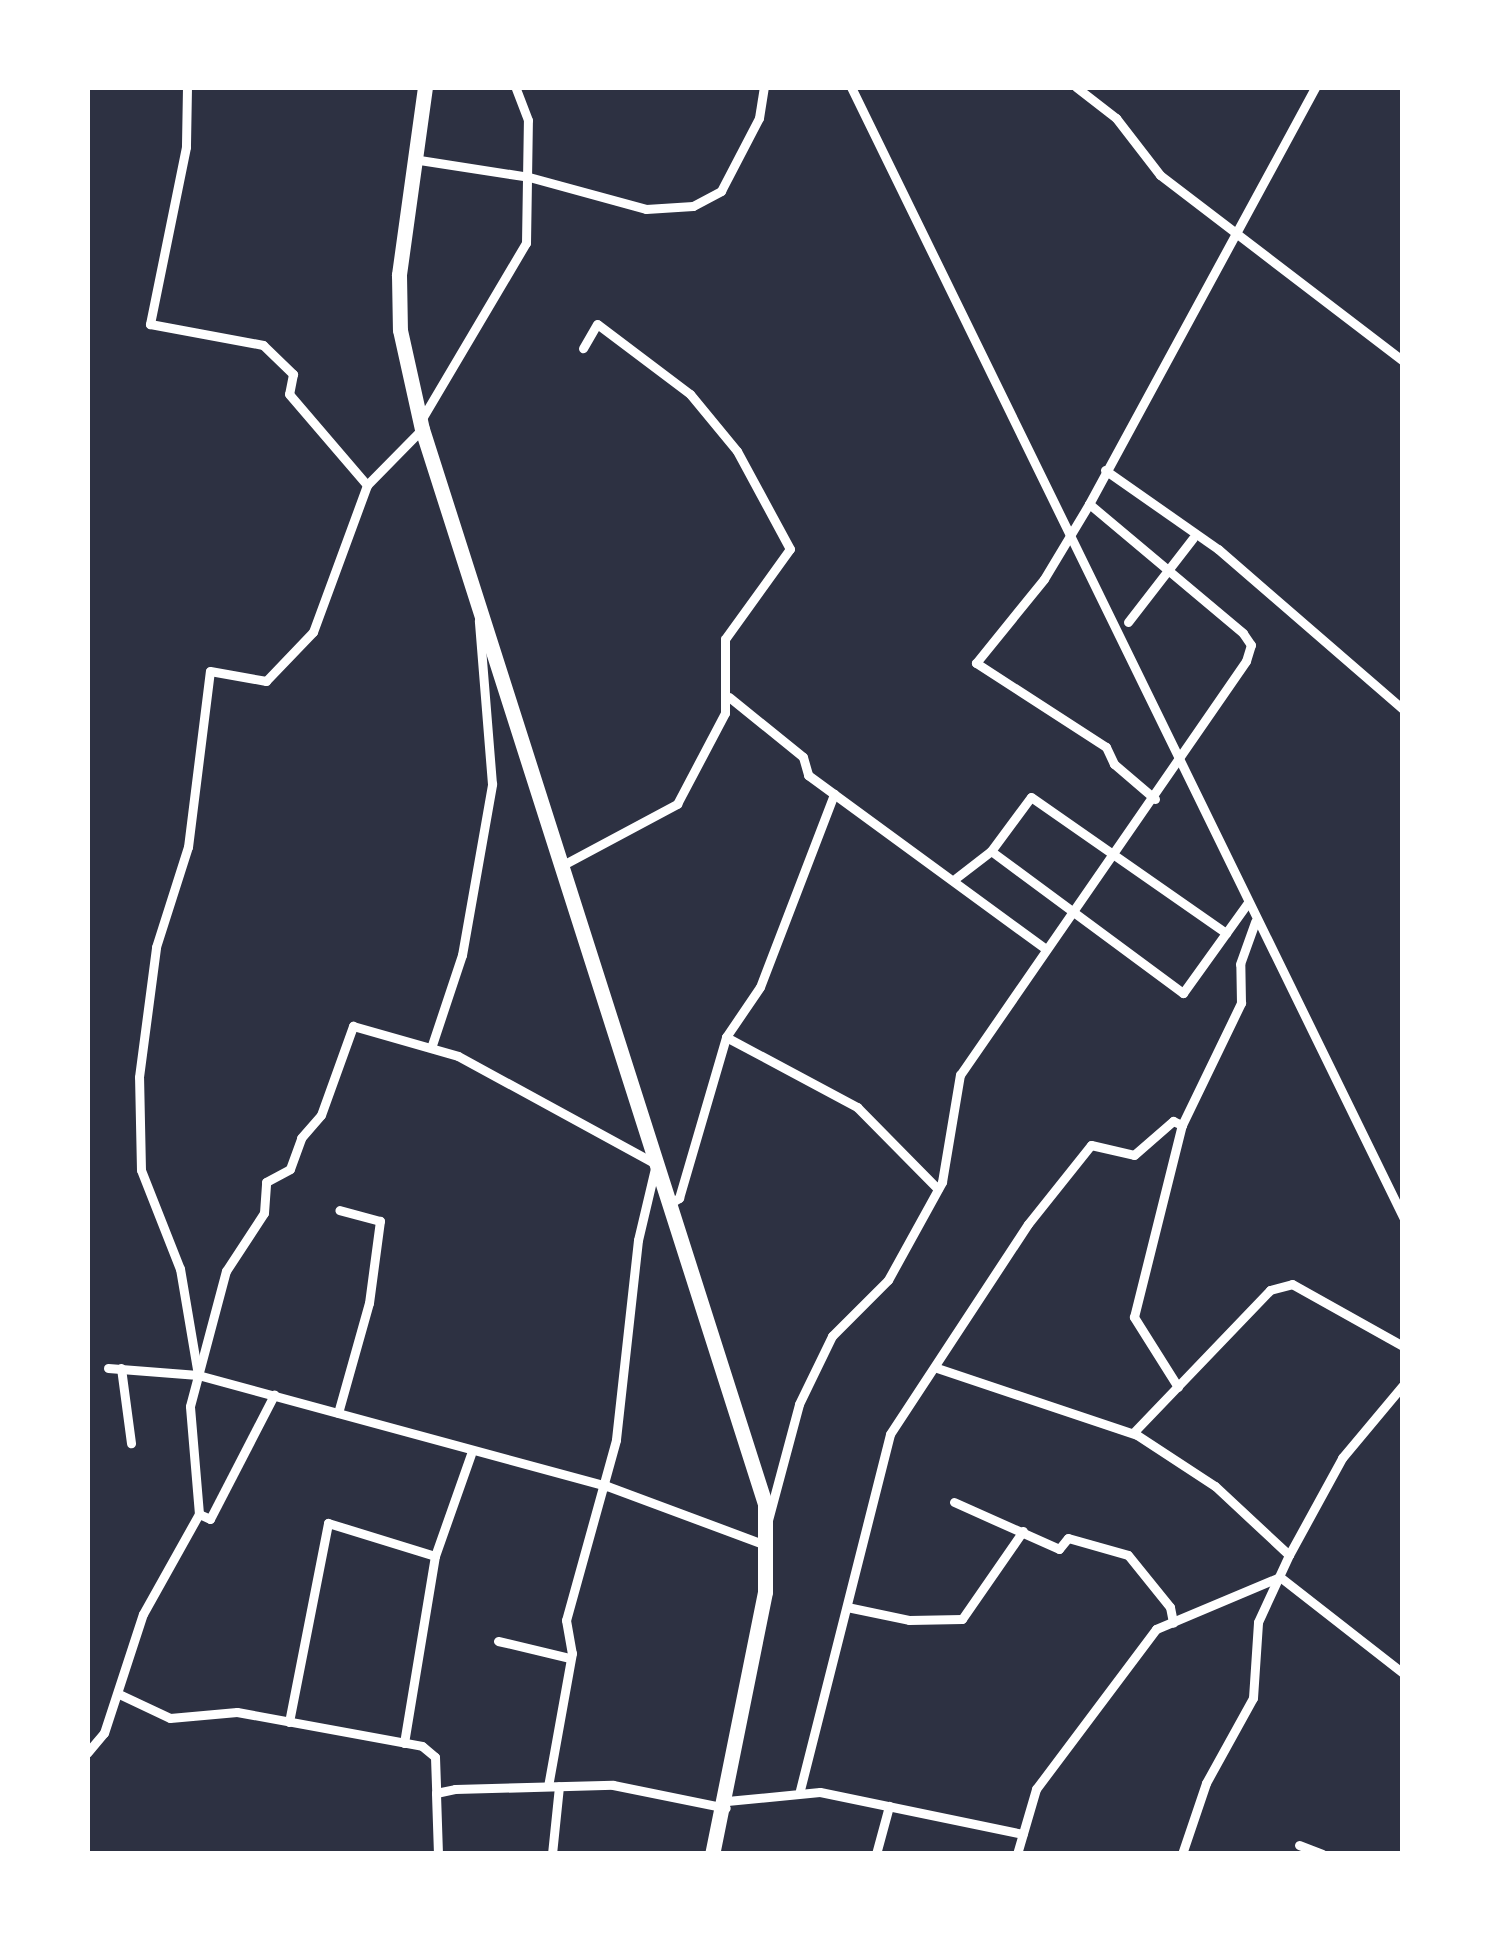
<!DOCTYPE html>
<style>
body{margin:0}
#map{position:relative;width:1490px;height:1941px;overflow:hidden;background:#2d3142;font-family:"Fira Sans Condensed",sans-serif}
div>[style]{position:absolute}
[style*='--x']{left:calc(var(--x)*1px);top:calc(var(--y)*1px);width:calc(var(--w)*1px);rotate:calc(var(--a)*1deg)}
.minor>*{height:9px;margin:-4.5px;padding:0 4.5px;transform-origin:4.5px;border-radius:4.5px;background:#fff}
.primary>*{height:15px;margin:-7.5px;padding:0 7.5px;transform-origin:7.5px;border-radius:7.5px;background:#fff}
span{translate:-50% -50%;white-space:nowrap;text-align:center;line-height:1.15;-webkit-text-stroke:10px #fff;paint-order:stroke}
.frame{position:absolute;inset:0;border:90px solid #fff;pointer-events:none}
</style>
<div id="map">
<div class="minor">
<i style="--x:187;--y:87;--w:60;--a:91"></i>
<i style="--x:186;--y:147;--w:181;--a:101.5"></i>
<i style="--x:150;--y:324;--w:115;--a:10.5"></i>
<i style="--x:263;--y:345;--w:42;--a:44"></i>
<i style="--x:293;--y:374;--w:20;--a:101"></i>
<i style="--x:289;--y:394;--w:120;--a:49.4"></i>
<i style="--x:851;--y:87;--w:1258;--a:63.96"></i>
<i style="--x:1076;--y:87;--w:51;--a:37.8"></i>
<i style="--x:1116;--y:118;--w:72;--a:52.3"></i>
<i style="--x:1160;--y:175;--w:306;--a:37.4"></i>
<i style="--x:413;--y:159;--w:117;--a:8.8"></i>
<i style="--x:529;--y:177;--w:121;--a:15.3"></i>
<i style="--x:646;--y:209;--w:47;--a:-3.7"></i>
<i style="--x:693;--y:206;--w:32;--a:-28"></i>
<i style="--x:721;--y:191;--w:82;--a:-62.5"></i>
<i style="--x:759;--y:118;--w:31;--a:-81"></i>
<i style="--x:420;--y:422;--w:208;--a:-59.4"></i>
<i style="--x:526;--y:243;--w:123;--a:-89.1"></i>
<i style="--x:528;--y:120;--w:34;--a:-111"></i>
<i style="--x:1105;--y:470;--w:138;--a:35"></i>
<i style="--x:1218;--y:549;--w:245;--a:40.9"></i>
<i style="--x:1128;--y:622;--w:106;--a:-52.3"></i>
<i style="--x:729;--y:697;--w:95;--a:39"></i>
<i style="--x:803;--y:757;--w:19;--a:74"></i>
<i style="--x:808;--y:775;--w:295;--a:36.2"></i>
<i style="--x:1155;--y:799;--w:54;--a:-139.5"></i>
<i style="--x:1114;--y:764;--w:19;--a:-115"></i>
<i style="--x:1106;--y:747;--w:155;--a:-147.1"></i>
<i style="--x:976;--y:663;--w:108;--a:-51"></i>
<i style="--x:1044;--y:579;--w:87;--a:-59"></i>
<i style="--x:1089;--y:504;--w:474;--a:-61.5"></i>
<i style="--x:991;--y:851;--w:239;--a:36.5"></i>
<i style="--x:1183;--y:993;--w:110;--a:-54.3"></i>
<i style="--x:561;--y:866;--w:132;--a:-28.1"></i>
<i style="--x:677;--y:804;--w:103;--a:-62.2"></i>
<i style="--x:725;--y:713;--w:74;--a:-90"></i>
<i style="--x:725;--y:639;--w:111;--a:-54.2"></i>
<i style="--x:790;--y:549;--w:111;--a:-118.4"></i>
<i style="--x:737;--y:451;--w:74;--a:-129.5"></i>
<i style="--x:690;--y:394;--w:116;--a:-143"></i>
<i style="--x:597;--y:324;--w:28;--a:120"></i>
<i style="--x:956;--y:878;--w:44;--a:-37.6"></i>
<i style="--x:991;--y:851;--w:67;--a:-53.5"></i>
<i style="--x:1031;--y:797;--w:238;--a:34.9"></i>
<i style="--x:726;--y:1037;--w:149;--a:28.1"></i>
<i style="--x:857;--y:1107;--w:115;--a:45.4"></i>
<i style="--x:432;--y:1045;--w:95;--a:-71.6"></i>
<i style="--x:462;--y:955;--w:174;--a:-80"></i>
<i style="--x:492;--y:784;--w:164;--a:-94.6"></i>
<i style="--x:669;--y:1204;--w:12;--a:-31"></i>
<i style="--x:679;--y:1198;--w:168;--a:-73.7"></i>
<i style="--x:726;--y:1037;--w:60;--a:-55.8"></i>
<i style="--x:760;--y:987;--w:207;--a:-69"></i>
<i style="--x:108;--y:1368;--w:90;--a:4.4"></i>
<i style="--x:198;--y:1375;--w:424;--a:15.2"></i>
<i style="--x:607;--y:1486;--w:170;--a:20.4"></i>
<i style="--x:121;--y:1368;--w:76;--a:82.4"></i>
<i style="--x:937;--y:1368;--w:211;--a:18.5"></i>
<i style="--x:1137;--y:1435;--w:93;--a:33.2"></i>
<i style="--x:1215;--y:1486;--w:101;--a:43"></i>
<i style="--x:198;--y:1375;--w:108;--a:-99.6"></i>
<i style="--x:180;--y:1269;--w:106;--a:-111.5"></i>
<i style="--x:141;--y:1170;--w:93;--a:-91.2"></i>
<i style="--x:139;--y:1077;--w:131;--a:-82.5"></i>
<i style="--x:156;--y:947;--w:105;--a:-72.3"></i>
<i style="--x:188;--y:847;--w:177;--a:-82.9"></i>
<i style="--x:210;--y:671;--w:57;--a:10.1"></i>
<i style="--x:266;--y:681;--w:68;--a:-46.2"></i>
<i style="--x:313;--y:632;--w:157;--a:-69.8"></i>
<i style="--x:367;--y:485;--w:77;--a:-45.5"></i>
<i style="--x:1178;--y:1387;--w:83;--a:-122.2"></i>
<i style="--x:1134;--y:1317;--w:198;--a:-76"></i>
<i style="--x:1182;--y:1125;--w:136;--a:-64.2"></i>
<i style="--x:1241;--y:1003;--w:39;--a:-91"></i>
<i style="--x:1240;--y:964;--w:45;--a:-70.3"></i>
<i style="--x:338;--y:1413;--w:114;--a:-74.3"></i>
<i style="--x:369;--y:1303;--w:83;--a:-82.4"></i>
<i style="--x:380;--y:1221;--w:42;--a:-165"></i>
<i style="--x:1133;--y:1433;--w:198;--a:-46.2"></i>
<i style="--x:1270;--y:1290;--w:23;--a:-15"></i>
<i style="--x:1292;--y:1284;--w:127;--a:29.2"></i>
<i style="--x:954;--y:1502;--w:115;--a:24.1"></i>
<i style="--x:1059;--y:1549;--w:14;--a:-51"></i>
<i style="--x:1068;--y:1538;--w:62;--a:15.8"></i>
<i style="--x:1128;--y:1555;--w:67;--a:51.1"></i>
<i style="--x:1170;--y:1607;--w:16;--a:79"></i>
<i style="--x:199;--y:1514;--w:12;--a:24"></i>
<i style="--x:210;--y:1519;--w:140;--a:-62.7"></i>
<i style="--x:768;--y:1520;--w:120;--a:-75"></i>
<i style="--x:799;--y:1404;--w:76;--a:-64.1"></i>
<i style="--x:832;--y:1336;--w:79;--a:-45"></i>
<i style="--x:888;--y:1280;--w:112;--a:-61.1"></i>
<i style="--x:942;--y:1182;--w:109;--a:-80.5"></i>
<i style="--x:960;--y:1075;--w:503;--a:-55.36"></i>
<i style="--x:1246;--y:661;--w:17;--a:-73"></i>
<i style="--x:1251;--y:645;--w:14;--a:-124"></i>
<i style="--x:1243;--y:633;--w:201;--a:-140"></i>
<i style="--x:1280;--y:1577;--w:156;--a:38"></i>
<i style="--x:847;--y:1607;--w:63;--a:11.8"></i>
<i style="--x:909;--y:1620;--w:53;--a:-1.1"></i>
<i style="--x:962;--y:1619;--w:107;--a:-55.3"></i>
<i style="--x:498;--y:1641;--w:74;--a:13.3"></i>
<i style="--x:119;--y:1694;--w:56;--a:25.2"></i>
<i style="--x:170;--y:1718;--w:67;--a:-5.1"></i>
<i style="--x:237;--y:1712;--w:188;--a:10.4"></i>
<i style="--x:422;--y:1746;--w:17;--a:40"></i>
<i style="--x:435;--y:1757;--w:36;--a:88"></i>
<i style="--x:289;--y:1722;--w:203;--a:-78.9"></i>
<i style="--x:328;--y:1523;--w:112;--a:17.1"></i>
<i style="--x:404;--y:1743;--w:190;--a:-80.6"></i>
<i style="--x:435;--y:1556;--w:108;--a:-70.6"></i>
<i style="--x:87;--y:1753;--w:26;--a:-50"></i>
<i style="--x:104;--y:1733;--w:125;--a:-71.9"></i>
<i style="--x:143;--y:1614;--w:115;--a:-60.8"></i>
<i style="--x:199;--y:1514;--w:108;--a:-94.8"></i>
<i style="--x:190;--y:1406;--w:140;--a:-75.1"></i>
<i style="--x:226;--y:1271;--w:69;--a:-56.8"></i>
<i style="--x:264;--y:1213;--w:31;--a:-86"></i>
<i style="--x:266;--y:1182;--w:27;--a:-28"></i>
<i style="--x:290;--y:1169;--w:33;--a:-70"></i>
<i style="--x:301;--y:1138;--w:30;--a:-49"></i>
<i style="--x:321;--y:1115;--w:95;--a:-70.2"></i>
<i style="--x:353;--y:1026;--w:109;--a:15.9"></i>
<i style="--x:458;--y:1056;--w:226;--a:28.6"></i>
<i style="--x:656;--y:1164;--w:78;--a:103.3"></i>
<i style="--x:638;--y:1240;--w:201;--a:96.3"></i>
<i style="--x:616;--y:1440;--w:187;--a:105.5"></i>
<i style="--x:566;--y:1620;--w:34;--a:80"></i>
<i style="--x:572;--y:1653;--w:135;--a:100.2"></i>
<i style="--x:800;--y:1790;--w:367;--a:-75.8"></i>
<i style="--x:890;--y:1434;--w:251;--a:-56.7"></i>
<i style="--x:1028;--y:1224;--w:101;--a:-51.4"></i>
<i style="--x:1091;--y:1145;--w:44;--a:13.1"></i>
<i style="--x:1134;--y:1155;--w:52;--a:-41.1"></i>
<i style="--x:1173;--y:1121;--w:10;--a:24"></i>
<i style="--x:727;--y:1801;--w:93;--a:-5.5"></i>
<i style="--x:820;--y:1792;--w:207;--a:11.7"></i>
<i style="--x:1299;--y:1845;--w:25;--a:21"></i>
<i style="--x:438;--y:1854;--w:61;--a:-91.9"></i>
<i style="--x:436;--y:1793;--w:19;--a:-12"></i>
<i style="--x:455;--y:1789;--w:158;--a:-1.5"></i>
<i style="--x:613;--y:1785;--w:115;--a:11.5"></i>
<i style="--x:552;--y:1854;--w:68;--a:-84.1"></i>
<i style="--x:876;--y:1854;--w:50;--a:-74.8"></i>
<i style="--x:1017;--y:1854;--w:68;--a:-73.7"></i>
<i style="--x:1036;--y:1789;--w:200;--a:-53.1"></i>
<i style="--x:1156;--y:1629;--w:134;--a:-22.8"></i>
<i style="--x:1182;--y:1854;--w:75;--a:-71.3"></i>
<i style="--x:1206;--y:1783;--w:97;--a:-61.1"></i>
<i style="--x:1253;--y:1698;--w:76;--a:-86.2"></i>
<i style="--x:1258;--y:1622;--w:74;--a:-65.2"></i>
<i style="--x:1289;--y:1555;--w:111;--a:-61.3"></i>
<i style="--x:1342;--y:1458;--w:95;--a:-50.1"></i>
</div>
<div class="primary">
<i style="--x:425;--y:87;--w:190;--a:97.9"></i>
<i style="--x:399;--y:275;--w:55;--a:89"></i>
<i style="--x:400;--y:330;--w:101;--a:77.5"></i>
<i style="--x:422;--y:429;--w:1128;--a:72.3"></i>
<i style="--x:765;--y:1504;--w:88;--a:90"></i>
<i style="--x:765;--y:1592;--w:267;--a:101.4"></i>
</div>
<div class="frame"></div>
</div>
